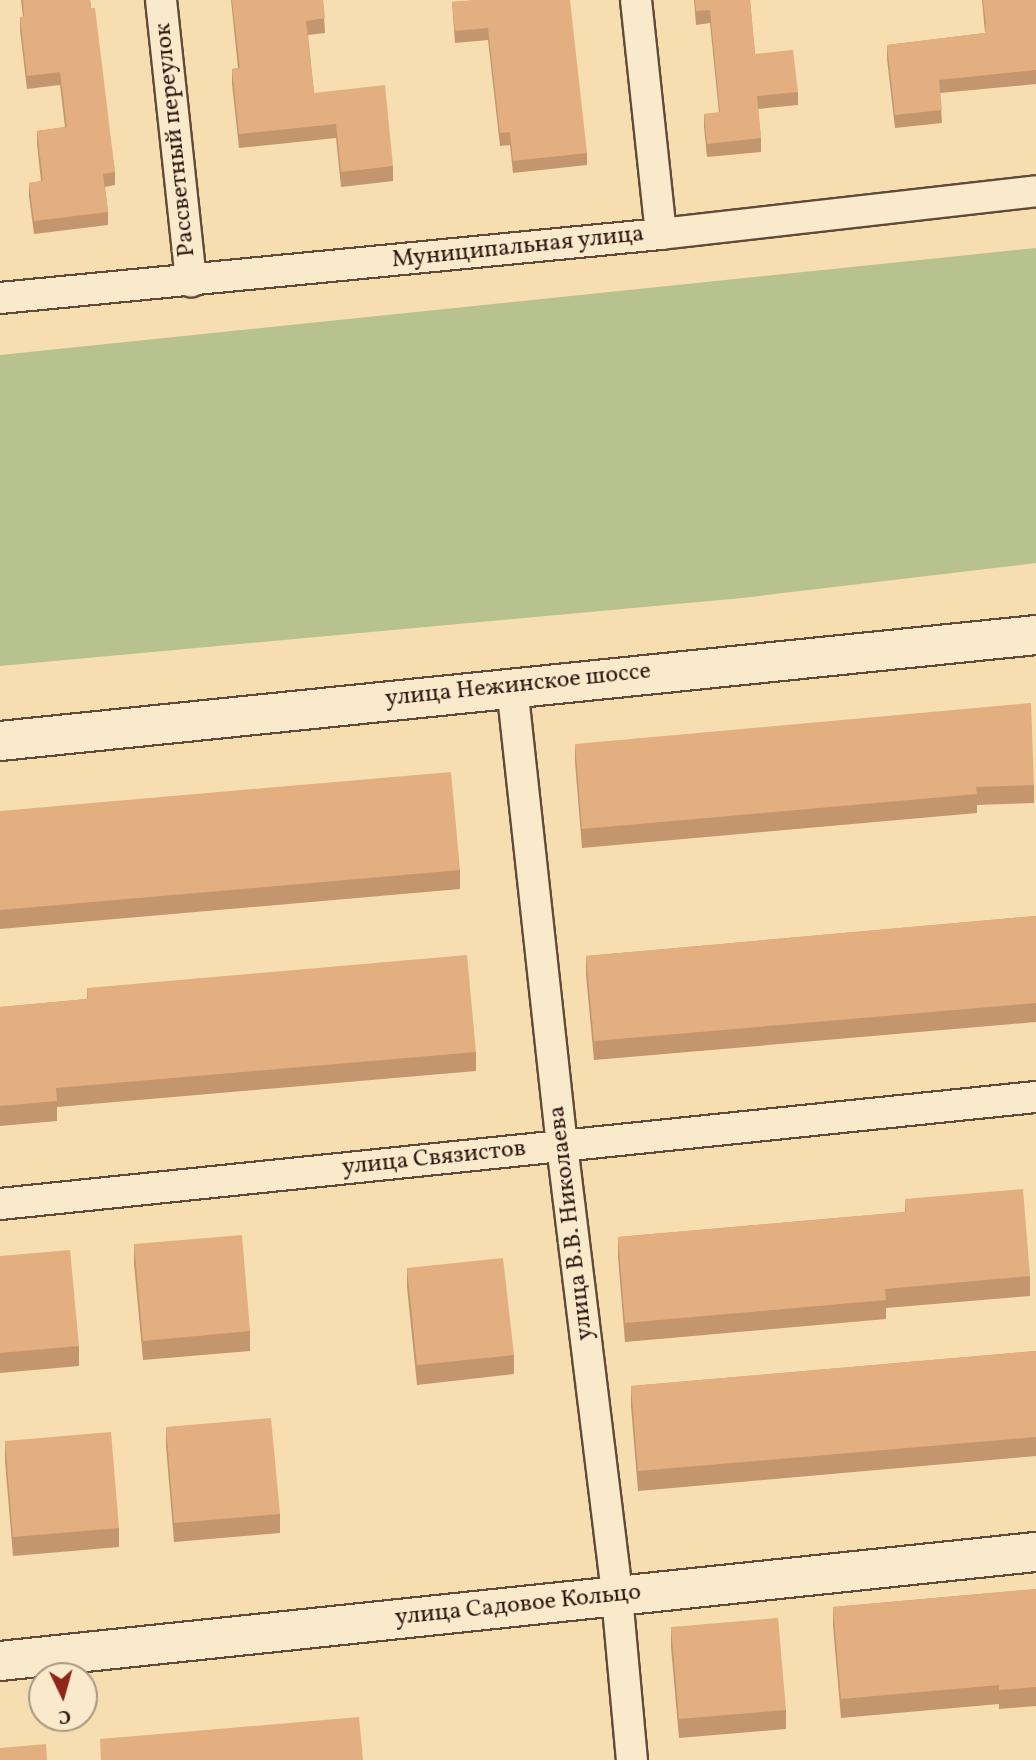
<!DOCTYPE html>
<meta charset="utf-8">
<style>
body{margin:0}
#map{position:relative;width:1036px;height:1760px;overflow:hidden;background:#f6deb0;font-family:Vollkorn,serif}
div>[style]{position:absolute}
[style*='--x']{left:calc(var(--x)*1px);top:calc(var(--y)*1px);width:calc(var(--w)*1px);rotate:calc(var(--a)*1deg)}
.green>*{inset:0;background:#b8c28e}
.roads{filter:drop-shadow(2px 0 #614a39) drop-shadow(-2px 0 #614a39) drop-shadow(0 2px #614a39) drop-shadow(0 -2px #614a39)}
.street>*{height:30px;margin:-15px;padding:0 15px;transform-origin:15px;border-radius:15px;background:#f9eacc}
.secondary>*{height:38px;margin:-19px;padding:0 19px;transform-origin:19px;border-radius:19px;background:#f9eacc}
.wall>*{inset:0;background:#c4966e}
.building>*{inset:0;background:#e4af80}
span{translate:-50% -50%;white-space:nowrap;text-align:center;line-height:1.15;-webkit-text-stroke:5px #f9eacc;paint-order:stroke}
.street-label{font-size:24px;color:#2f1911}
.north{position:absolute;left:28px;top:1662px;width:70px;height:70px;box-sizing:border-box;background:#f9eacc;border:2px solid #a89681;border-radius:50%;rotate:175deg;font-size:19px;font-weight:700;line-height:28px;text-align:center;color:#2f1911}
.north::after{content:'';display:block;margin:auto;width:24px;height:32px;background:#8f2418;clip-path:polygon(50% 0,100% 100%,50% 72%,0 100%)}
</style>
<div id="map">
<div class="green">
<i style="clip-path:polygon(1036px 248px,1036px 563px,742px 598px,0 666px,0 355px)"></i>
</div>
<div class="roads">
<div class="street">
<i style="--x:161;--y:0;--w:283;--a:83.9"></i>
<i style="--x:636;--y:0;--w:235;--a:83.9"></i>
<i style="--x:0;--y:298;--w:664;--a:-5.53"></i>
<i style="--x:661;--y:234;--w:377;--a:-6.5"></i>
<i style="--x:512;--y:686;--w:462;--a:83.8"></i>
<i style="--x:562;--y:1145;--w:454;--a:83"></i>
<i style="--x:617;--y:1596;--w:165;--a:84.8"></i>
<i style="--x:0;--y:1204;--w:1042;--a:-5.9"></i>
</div>
<div class="secondary">
<i style="--x:0;--y:741;--w:1041;--a:-5.84"></i>
<i style="--x:0;--y:1661;--w:1042;--a:-6.01"></i>
</div>
</div>
<div class="wall">
<i style="clip-path:polygon(21px 0,90px 0,115px 172px,115px 185px,105px 187px,108px 212px,108px 225px,34px 234px,29px 196px,29px 183px,41px 181px,37px 144px,37px 131px,65px 127px,60px 85px,27px 89px,20px 30px,20px 17px,23px 17px)"></i>
<i style="clip-path:polygon(231px 0,323px 0,325px 33px,308px 35px,314px 93px,393px 166px,393px 181px,341px 187px,336px 138px,239px 148px,232px 84px,232px 69px,238px 68px)"></i>
<i style="clip-path:polygon(478px 0,587px 153px,587px 165px,513px 173px,510px 145px,500px 146px,488px 40px,455px 43px,452px 2px)"></i>
<i style="clip-path:polygon(694px 0,750px 0,755px 54px,798px 92px,798px 105px,758px 109px,761px 138px,761px 152px,707px 157px,704px 127px,704px 114px,719px 113px,710px 23px,696px 25px)"></i>
<i style="clip-path:polygon(982px 0,1036px 0,1036px 85px,1036px 84px,940px 93px,942px 123px,895px 128px,887px 59px,887px 45px,985px 33px)"></i>
<i style="clip-path:polygon(575px 744px,1034px 785px,1034px 803px,977px 805px,977px 813px,582px 848px,575px 762px)"></i>
<i style="clip-path:polygon(0 811px,460px 870px,460px 889px,0 929px)"></i>
<i style="clip-path:polygon(1036px 916px,1036px 1022px,594px 1060px,586px 975px,586px 956px)"></i>
<i style="clip-path:polygon(87px 988px,476px 1052px,476px 1071px,57px 1107px,57px 1121px,0 1126px,0 1007px,87px 999px)"></i>
<i style="clip-path:polygon(905px 1199px,1030px 1276px,1030px 1296px,886px 1308px,886px 1319px,625px 1342px,618px 1257px,618px 1237px,905px 1212px)"></i>
<i style="clip-path:polygon(134px 1244px,250px 1331px,250px 1351px,143px 1360px,134px 1264px)"></i>
<i style="clip-path:polygon(0 1256px,79px 1346px,79px 1366px,0 1373px)"></i>
<i style="clip-path:polygon(407px 1268px,514px 1355px,514px 1374px,417px 1385px,407px 1287px)"></i>
<i style="clip-path:polygon(1036px 1351px,1036px 1456px,638px 1491px,631px 1406px,631px 1386px)"></i>
<i style="clip-path:polygon(166px 1427px,280px 1514px,280px 1533px,174px 1542px,166px 1446px)"></i>
<i style="clip-path:polygon(5px 1441px,119px 1528px,119px 1547px,13px 1556px,5px 1461px)"></i>
<i style="clip-path:polygon(1036px 1589px,1036px 1706px,999px 1709px,999px 1704px,841px 1718px,833px 1626px,833px 1607px)"></i>
<i style="clip-path:polygon(671px 1627px,786px 1710px,786px 1729px,679px 1738px,671px 1647px)"></i>
</div>
<div class="building">
<i style="clip-path:polygon(23px 0,90px 0,91px 8px,95px 8px,115px 172px,103px 174px,108px 212px,34px 221px,29px 183px,43px 181px,37px 131px,67px 127px,60px 72px,27px 76px,20px 17px,24px 16px)"></i>
<i style="clip-path:polygon(232px 0,323px 0,325px 18px,306px 21px,314px 93px,385px 85px,393px 166px,341px 172px,336px 124px,239px 134px,232px 69px,240px 68px)"></i>
<i style="clip-path:polygon(478px 0,570px 0,587px 153px,513px 161px,510px 132px,500px 133px,488px 28px,455px 31px,452px 2px)"></i>
<i style="clip-path:polygon(695px 0,750px 0,755px 54px,793px 50px,798px 92px,757px 96px,761px 138px,707px 144px,704px 114px,720px 112px,710px 10px,696px 11px)"></i>
<i style="clip-path:polygon(983px 0,1036px 0,1036px 72px,1036px 70px,939px 80px,942px 110px,895px 115px,887px 45px,985px 33px,986px 23px)"></i>
<i style="clip-path:polygon(1031px 703px,1034px 785px,976px 787px,977px 794px,582px 829px,575px 744px)"></i>
<i style="clip-path:polygon(451px 772px,460px 870px,0 910px,0 811px)"></i>
<i style="clip-path:polygon(1036px 916px,1036px 1003px,594px 1041px,586px 956px)"></i>
<i style="clip-path:polygon(467px 955px,476px 1052px,56px 1088px,57px 1101px,0 1106px,0 1007px,88px 999px,87px 988px)"></i>
<i style="clip-path:polygon(1023px 1189px,1030px 1276px,885px 1289px,886px 1300px,625px 1323px,618px 1237px,906px 1212px,905px 1199px)"></i>
<i style="clip-path:polygon(242px 1235px,250px 1331px,143px 1341px,134px 1244px)"></i>
<i style="clip-path:polygon(70px 1250px,79px 1346px,0 1353px,0 1256px)"></i>
<i style="clip-path:polygon(503px 1258px,514px 1355px,417px 1365px,407px 1268px)"></i>
<i style="clip-path:polygon(1036px 1351px,1036px 1437px,638px 1471px,631px 1386px)"></i>
<i style="clip-path:polygon(271px 1418px,280px 1514px,174px 1523px,166px 1427px)"></i>
<i style="clip-path:polygon(111px 1432px,119px 1528px,13px 1537px,5px 1441px)"></i>
<i style="clip-path:polygon(1036px 1589px,1036px 1687px,999px 1690px,999px 1685px,841px 1699px,833px 1607px)"></i>
<i style="clip-path:polygon(778px 1618px,786px 1710px,679px 1719px,671px 1627px)"></i>
<i style="clip-path:polygon(359px 1717px,363px 1760px,101px 1760px,100px 1739px)"></i>
<i style="clip-path:polygon(46px 1744px,47px 1760px,0 1760px,0 1748px)"></i>
</div>
<div class="street-label">
<span style="left:176px;top:140px;rotate:-96deg">Рассветный переулок</span>
<span style="left:518px;top:248px;rotate:-6deg">Муниципальная улица</span>
<span style="left:518px;top:686px;rotate:-6deg">улица Нежинское шоссе</span>
<span style="left:434px;top:1159px;rotate:-6deg">улица Связистов</span>
<span style="left:572px;top:1223px;rotate:-97deg">улица В.В. Николаева</span>
<span style="left:518px;top:1606px;rotate:-6deg">улица Садовое Кольцо</span>
</div>
<div class="north">С</div>
</div>
